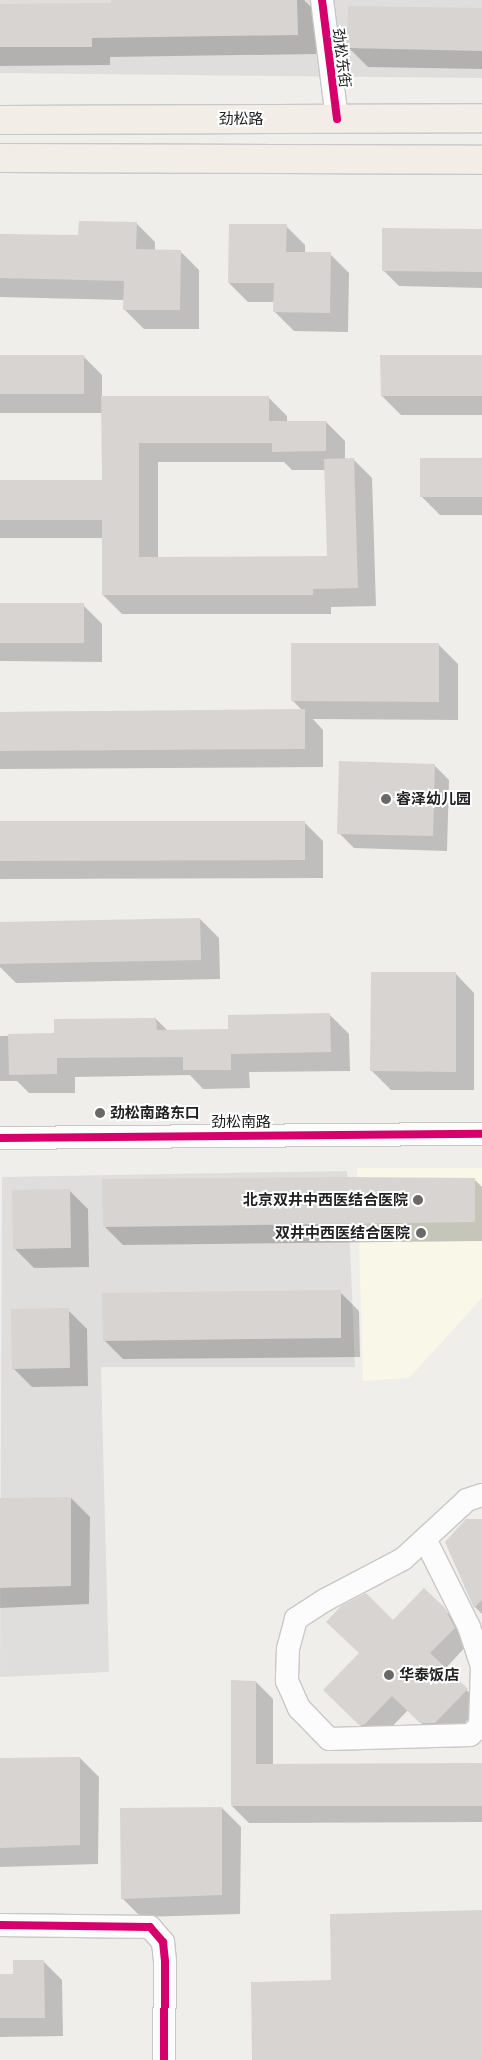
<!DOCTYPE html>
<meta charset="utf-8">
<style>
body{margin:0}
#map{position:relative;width:482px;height:2060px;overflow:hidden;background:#f0eeeb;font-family:"Open Sans","Noto Sans SC",sans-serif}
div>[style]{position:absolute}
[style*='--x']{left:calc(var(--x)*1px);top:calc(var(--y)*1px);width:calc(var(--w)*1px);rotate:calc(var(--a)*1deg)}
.residential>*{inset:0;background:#dfdedc}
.education>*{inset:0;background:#f8f7e8}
.shadow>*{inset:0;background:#0003}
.building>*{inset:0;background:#d7d4d2}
.roads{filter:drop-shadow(1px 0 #c9c8c7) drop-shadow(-1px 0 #c9c8c7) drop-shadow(0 1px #c9c8c7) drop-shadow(0 -1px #c9c8c7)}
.minor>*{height:22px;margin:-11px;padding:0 11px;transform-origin:11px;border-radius:11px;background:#fdfcfc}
.major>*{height:28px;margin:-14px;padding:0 14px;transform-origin:14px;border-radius:14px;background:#f3ede7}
.cycleway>*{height:8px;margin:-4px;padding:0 4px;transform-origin:4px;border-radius:4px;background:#d6006c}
.dots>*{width:14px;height:14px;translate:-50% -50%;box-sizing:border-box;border:2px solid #fff;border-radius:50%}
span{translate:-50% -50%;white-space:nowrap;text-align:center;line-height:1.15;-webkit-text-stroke:4px #fff;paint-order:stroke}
.street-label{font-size:15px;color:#222}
.poi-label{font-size:15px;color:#222;font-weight:700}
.left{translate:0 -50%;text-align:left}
.right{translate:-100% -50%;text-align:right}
</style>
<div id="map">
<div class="residential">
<i style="clip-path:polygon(0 0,482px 0,482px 78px,0 73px)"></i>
<i style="clip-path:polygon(347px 1171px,355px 1367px,101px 1367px,109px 1672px,0 1677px,2px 1177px)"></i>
</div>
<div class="education">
<i style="clip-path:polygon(357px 1168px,482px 1168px,482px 1298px,409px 1378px,363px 1381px)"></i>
</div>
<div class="shadow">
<i style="clip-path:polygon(112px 0,304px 0,316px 12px,316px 54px,110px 57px,110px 65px,0 66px,0 5px,112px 4px)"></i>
<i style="clip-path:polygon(482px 10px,482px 69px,368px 67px,349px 48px)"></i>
<i style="clip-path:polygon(136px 223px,155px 242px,155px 251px,180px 251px,199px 270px,199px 329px,144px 329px,125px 310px,125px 300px,0 297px,0 236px,80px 237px)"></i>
<i style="clip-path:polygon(286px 226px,305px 245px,305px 253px,330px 254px,349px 273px,348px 332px,294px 331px,275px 312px,275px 302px,248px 302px,229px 283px)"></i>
<i style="clip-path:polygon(482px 230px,482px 288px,399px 286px,383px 270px)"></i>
<i style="clip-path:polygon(evenodd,0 356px,83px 356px,102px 375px,102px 397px,268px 397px,287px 416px,287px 422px,326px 422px,345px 441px,345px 460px,353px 459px,372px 478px,376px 606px,331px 607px,331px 614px,122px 614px,103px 595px,103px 538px,0 538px,0 481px,103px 481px,103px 413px,0 413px,0 356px,158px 462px,284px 462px,292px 470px,326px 470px,328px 558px,158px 558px,158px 462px)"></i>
<i style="clip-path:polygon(482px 356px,482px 415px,401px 415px,382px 396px)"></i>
<i style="clip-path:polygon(482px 459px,482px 515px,440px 515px,421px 496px)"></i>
<i style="clip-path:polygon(0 604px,83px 605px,102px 624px,102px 662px,0 661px)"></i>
<i style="clip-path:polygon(439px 645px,458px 664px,458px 720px,313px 719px,323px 730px,323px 767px,0 769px,0 712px,303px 711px,292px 700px)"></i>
<i style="clip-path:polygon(434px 765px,449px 780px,447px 851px,354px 848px,339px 833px)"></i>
<i style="clip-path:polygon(0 822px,304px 822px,323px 841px,323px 878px,0 879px)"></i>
<i style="clip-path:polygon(200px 919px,219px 938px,220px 979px,16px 983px,0 967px,0 924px)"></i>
<i style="clip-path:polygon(455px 973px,474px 993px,474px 1090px,391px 1090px,372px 1071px)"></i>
<i style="clip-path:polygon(330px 1015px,349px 1034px,350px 1071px,249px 1072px,250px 1088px,203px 1089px,190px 1075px,75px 1077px,75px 1093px,29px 1093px,17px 1081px,0 1081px,0 1036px,55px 1035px,156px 1019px,168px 1031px,230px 1030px)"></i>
<i style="clip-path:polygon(475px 1180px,482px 1187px,482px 1241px,123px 1245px,104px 1226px)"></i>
<i style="clip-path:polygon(69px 1190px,88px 1209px,89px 1267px,34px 1268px,15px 1249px)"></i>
<i style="clip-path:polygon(340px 1292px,359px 1311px,360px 1357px,123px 1359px,104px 1340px)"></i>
<i style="clip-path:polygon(68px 1310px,87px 1329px,88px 1386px,32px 1387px,13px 1368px)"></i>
<i style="clip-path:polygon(71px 1498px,90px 1517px,89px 1604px,0 1608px,0 1500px)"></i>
<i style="clip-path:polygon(482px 1521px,482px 1614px,475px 1607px,446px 1543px)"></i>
<i style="clip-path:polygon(424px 1590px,459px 1624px,469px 1643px,445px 1669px,482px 1705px,450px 1738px,436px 1738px,408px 1710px,379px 1740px,375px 1740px,340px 1705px,393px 1622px)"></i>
<i style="clip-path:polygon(256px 1682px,273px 1699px,273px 1765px,482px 1764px,482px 1822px,249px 1823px,232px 1806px)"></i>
<i style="clip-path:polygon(80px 1758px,99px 1777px,98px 1864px,0 1867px,0 1759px)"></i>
<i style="clip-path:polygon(222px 1808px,241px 1827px,240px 1914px,141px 1917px,122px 1898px)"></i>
<i style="clip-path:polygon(43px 1961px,62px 1980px,63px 2036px,0 2037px,0 1975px,14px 1975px)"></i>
</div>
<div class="building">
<i style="clip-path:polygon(111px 0,297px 0,298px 35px,92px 38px,92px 47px,0 47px,0 4px,111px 3px)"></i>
<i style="clip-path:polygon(348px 6px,482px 8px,482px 51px,347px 48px)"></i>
<i style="clip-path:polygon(79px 221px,137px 222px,136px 249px,181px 250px,180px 310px,123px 310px,124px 281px,0 278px,0 234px,78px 235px)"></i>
<i style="clip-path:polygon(229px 224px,287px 224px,286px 252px,331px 252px,330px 313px,273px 312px,274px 283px,228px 283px)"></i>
<i style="clip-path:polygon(382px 228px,482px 229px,482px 272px,382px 271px)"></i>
<i style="clip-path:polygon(0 355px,84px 355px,84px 394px,0 394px)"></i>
<i style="clip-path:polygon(380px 355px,482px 355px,482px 396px,381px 396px)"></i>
<i style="clip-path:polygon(101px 396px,269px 396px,269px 421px,326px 421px,326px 451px,272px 452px,272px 443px,139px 443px,139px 557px,327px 556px,324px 459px,354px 458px,358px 588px,313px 589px,313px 595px,102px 595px,102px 520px,0 520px,0 480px,102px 480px)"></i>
<i style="clip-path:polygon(420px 458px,482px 458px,482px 497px,420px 497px)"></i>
<i style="clip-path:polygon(0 603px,84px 603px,84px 643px,0 643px)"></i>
<i style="clip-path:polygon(291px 643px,439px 643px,439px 702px,291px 701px)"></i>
<i style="clip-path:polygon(305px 709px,305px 749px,0 751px,0 712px)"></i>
<i style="clip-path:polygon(339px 761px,435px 764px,433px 836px,337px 834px)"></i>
<i style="clip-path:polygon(0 821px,305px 821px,305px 860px,0 861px)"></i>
<i style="clip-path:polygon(200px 918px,201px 960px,0 964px,0 922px)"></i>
<i style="clip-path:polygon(371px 972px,456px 972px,456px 1072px,370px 1071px)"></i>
<i style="clip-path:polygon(330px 1013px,331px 1052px,231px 1054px,231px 1070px,183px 1070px,183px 1057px,57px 1058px,57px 1074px,9px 1075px,8px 1034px,54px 1033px,54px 1019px,156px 1018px,157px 1030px,228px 1029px,228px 1015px)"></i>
<i style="clip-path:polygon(341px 1177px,475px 1178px,475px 1222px,103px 1227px,102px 1179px)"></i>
<i style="clip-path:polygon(70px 1189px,71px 1248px,13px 1249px,12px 1190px)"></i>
<i style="clip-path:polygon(341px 1290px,341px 1338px,103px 1341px,102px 1293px)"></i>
<i style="clip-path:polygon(69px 1308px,70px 1368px,12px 1369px,11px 1309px)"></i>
<i style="clip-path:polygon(71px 1497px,71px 1586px,0 1588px,0 1498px)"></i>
<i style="clip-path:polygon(466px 1519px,482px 1519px,482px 1600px,474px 1608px,445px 1542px)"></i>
<i style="clip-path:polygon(424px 1588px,444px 1607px,455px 1628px,430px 1653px,468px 1689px,435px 1723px,420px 1723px,392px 1696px,364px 1725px,359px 1725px,323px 1690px,359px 1653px,326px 1622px,341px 1606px,366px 1593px,393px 1620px)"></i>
<i style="clip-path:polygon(231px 1680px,256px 1681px,256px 1764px,482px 1763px,482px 1806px,231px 1806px)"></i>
<i style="clip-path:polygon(80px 1757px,80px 1845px,0 1848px,0 1758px)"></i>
<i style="clip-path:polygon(222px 1807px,222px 1895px,121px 1899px,120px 1808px)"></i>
<i style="clip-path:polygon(482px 1910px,482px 2060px,252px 2060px,251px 1982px,331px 1980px,330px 1914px)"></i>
<i style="clip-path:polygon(13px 1960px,44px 1960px,45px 2018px,0 2018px,0 1974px,13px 1974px)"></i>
</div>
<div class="roads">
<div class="minor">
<i style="--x:322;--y:0;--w:120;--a:82.8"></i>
<i style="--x:0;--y:1138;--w:482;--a:-0.5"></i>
<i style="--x:482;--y:1495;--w:16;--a:162"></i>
<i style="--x:467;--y:1500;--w:87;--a:137.3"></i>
<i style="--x:403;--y:1559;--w:88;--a:152.3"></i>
<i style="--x:325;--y:1600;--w:35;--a:147"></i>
<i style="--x:296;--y:1619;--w:31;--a:105"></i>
<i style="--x:288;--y:1649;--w:32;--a:92"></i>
<i style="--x:287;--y:1681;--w:30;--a:66"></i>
<i style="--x:299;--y:1708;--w:43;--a:45.9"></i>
<i style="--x:329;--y:1739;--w:141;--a:-1.6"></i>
<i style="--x:470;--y:1735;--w:13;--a:-42"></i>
<i style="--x:480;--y:1726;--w:59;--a:-88.1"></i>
<i style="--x:426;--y:1541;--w:96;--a:63.4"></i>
<i style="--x:469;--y:1627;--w:41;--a:71.6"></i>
<i style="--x:0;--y:1925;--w:150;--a:0.8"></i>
<i style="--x:150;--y:1927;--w:20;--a:49"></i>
<i style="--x:163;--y:1942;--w:20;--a:84"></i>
<i style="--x:165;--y:1962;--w:98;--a:90.6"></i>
</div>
<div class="major">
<i style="--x:0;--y:120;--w:482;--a:-0.2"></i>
<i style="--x:0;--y:158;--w:482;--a:0.2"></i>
</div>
</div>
<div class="cycleway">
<i style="--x:322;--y:0;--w:120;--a:82.8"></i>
<i style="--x:0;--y:1138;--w:482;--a:-0.5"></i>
<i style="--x:0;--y:1925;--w:150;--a:0.8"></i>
<i style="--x:150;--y:1927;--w:20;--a:49"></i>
<i style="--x:163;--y:1942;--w:20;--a:84"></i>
<i style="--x:165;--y:1962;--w:98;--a:90.6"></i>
</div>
<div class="dots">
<i style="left:386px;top:799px;background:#6a6968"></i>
<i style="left:100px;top:1113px;background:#6a6968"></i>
<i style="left:418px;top:1200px;background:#6a6968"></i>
<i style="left:421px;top:1233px;background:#6a6968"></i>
<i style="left:389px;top:1675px;background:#6a6968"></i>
</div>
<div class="street-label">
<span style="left:342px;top:58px;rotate:83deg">劲松东街</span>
<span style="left:241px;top:119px">劲松路</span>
<span style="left:241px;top:1122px">劲松南路</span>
</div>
<div class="poi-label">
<span class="left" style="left:396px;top:799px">睿泽幼儿园</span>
<span class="left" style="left:110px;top:1113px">劲松南路东口</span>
<span class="right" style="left:408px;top:1200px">北京双井中西医结合医院</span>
<span class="right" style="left:410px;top:1233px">双井中西医结合医院</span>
<span class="left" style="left:399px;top:1675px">华泰饭店</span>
</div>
</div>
